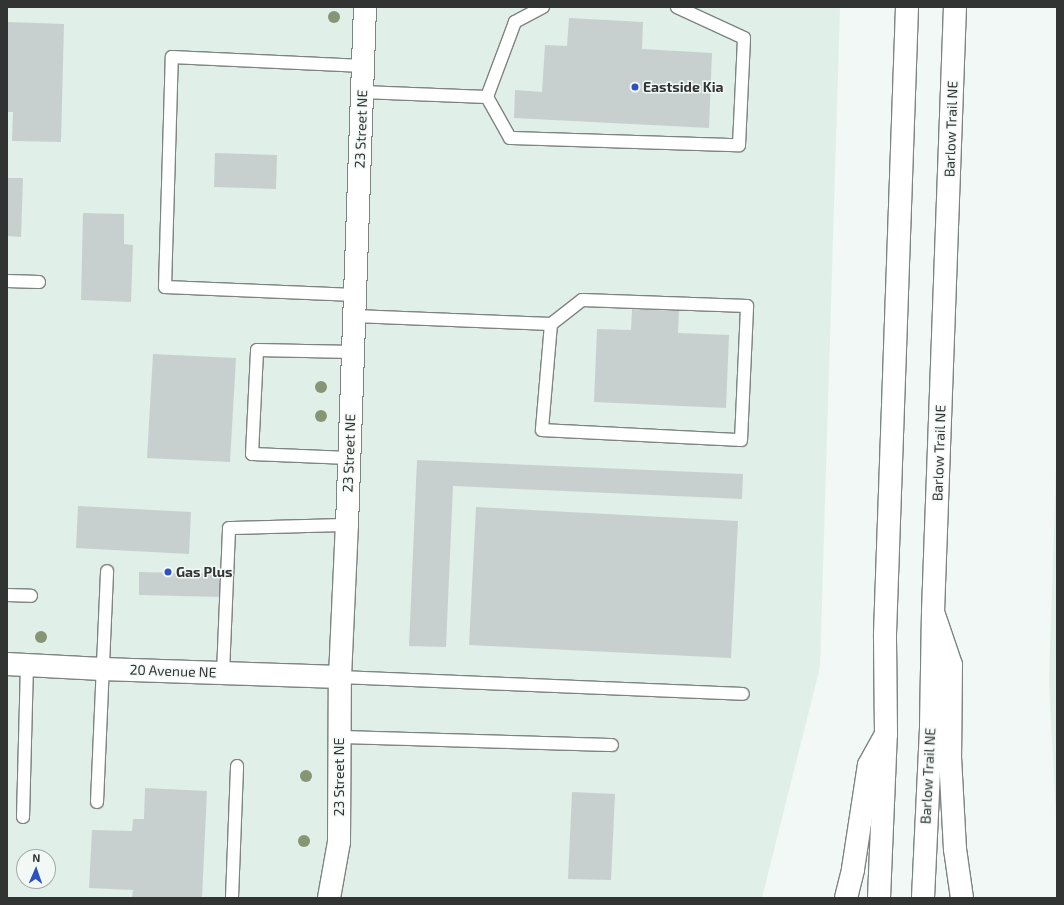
<!DOCTYPE html>
<style>
body{margin:0}
#map{position:relative;width:1064px;height:905px;overflow:hidden;background:#f1f8f5;font-family:"Exo 2",sans-serif}
div>[style]{position:absolute}
[style*='--x']{left:calc(var(--x)*1px);top:calc(var(--y)*1px);width:calc(var(--w)*1px);rotate:calc(var(--a)*1deg)}
.built>*{inset:0;background:#e0efe8}
.building>*{inset:0;background:#c8d0cf}
.roads{filter:drop-shadow(1px 0 #7e8482) drop-shadow(-1px 0 #7e8482) drop-shadow(0 1px #7e8482) drop-shadow(0 -1px #7e8482)}
.lane>*{height:12px;margin:-6px;padding:0 6px;transform-origin:6px;border-radius:6px;background:#fff}
.street>*{height:22px;margin:-11px;padding:0 11px;transform-origin:11px;border-radius:11px;background:#fff}
.secondary>*{height:22px;margin:-11px;padding:0 11px;transform-origin:11px;border-radius:11px;background:#fff}
.primary>*{height:22px;margin:-11px;padding:0 11px;transform-origin:11px;border-radius:11px;background:#fff}
.highway>*{height:22px;margin:-11px;padding:0 11px;transform-origin:11px;border-radius:11px;background:#fff}
.trees>*{width:12px;height:12px;margin:-6px;border-radius:50%;background:#869674}
.dots>*{width:11px;height:11px;translate:-50% -50%;box-sizing:border-box;border:2px solid #f1f8f5;border-radius:50%}
span{translate:-50% -50%;white-space:nowrap;text-align:center;line-height:1.15;-webkit-text-stroke:3px #f1f8f5;paint-order:stroke}
.poi-label{font-size:14px;color:#313433;font-weight:700}
.left{translate:0 -50%;text-align:left}
.street-label{font-size:14px;color:#313433}
.frame{position:absolute;inset:0;border:8px solid #313433;pointer-events:none}
.north{position:absolute;left:16px;top:849px;width:40px;height:40px;box-sizing:border-box;background:#f1f8f5;border:1px solid #a4aaa7;border-radius:50%;rotate:2deg;font-size:11px;font-weight:700;line-height:16px;text-align:center;color:#313433}
.north::after{content:'';display:block;margin:auto;width:14px;height:18px;background:#2c52c1;clip-path:polygon(50% 0,100% 100%,50% 72%,0 100%)}
</style>
<div id="map">
<div class="built">
<i style="clip-path:polygon(evenodd,7px 7px,840px 7px,820px 667px,762px 898px,7px 898px,7px 7px,24px 857px,48px 857px,48px 881px,24px 881px,24px 857px)"></i>
<i style="clip-path:polygon(1057px 441px,1057px 834px,1049px 681px)"></i>
</div>
<div class="building">
<i style="clip-path:polygon(569px 18px,643px 22px,642px 49px,712px 53px,709px 128px,514px 118px,515px 90px,542px 92px,545px 45px,567px 46px)"></i>
<i style="clip-path:polygon(7px 22px,64px 24px,61px 142px,12px 141px,13px 112px,7px 112px)"></i>
<i style="clip-path:polygon(215px 153px,277px 155px,276px 189px,214px 187px)"></i>
<i style="clip-path:polygon(7px 178px,23px 178px,21px 237px,7px 236px)"></i>
<i style="clip-path:polygon(83px 213px,124px 214px,124px 244px,133px 245px,131px 302px,81px 300px)"></i>
<i style="clip-path:polygon(632px 309px,679px 311px,678px 333px,729px 335px,726px 408px,594px 402px,597px 329px,631px 330px)"></i>
<i style="clip-path:polygon(153px 354px,236px 358px,230px 462px,147px 458px)"></i>
<i style="clip-path:polygon(417px 460px,743px 474px,742px 499px,453px 486px,446px 647px,409px 646px)"></i>
<i style="clip-path:polygon(78px 506px,191px 512px,189px 554px,76px 548px)"></i>
<i style="clip-path:polygon(476px 507px,738px 521px,731px 658px,469px 645px)"></i>
<i style="clip-path:polygon(139px 572px,222px 574px,221px 597px,139px 595px)"></i>
<i style="clip-path:polygon(145px 788px,207px 791px,202px 898px,132px 898px,133px 890px,89px 888px,92px 830px,132px 831px,133px 819px,144px 819px)"></i>
<i style="clip-path:polygon(572px 792px,615px 794px,611px 880px,568px 879px)"></i>
</div>
<div class="roads">
<div class="lane">
<i style="--x:543;--y:7;--w:32;--a:152"></i>
<i style="--x:515;--y:22;--w:80;--a:110.5"></i>
<i style="--x:487;--y:97;--w:47;--a:60.7"></i>
<i style="--x:510;--y:138;--w:229;--a:1.8"></i>
<i style="--x:739;--y:145;--w:107;--a:-87.3"></i>
<i style="--x:744;--y:38;--w:74;--a:-155.2"></i>
<i style="--x:362;--y:92;--w:125;--a:2.3"></i>
<i style="--x:7;--y:281;--w:32;--a:2"></i>
<i style="--x:355;--y:295;--w:190;--a:-177.6"></i>
<i style="--x:165;--y:287;--w:230;--a:-88.3"></i>
<i style="--x:172;--y:57;--w:191;--a:2.7"></i>
<i style="--x:354;--y:316;--w:197;--a:2.3"></i>
<i style="--x:551;--y:324;--w:106;--a:94.9"></i>
<i style="--x:542;--y:430;--w:199;--a:2.9"></i>
<i style="--x:741;--y:440;--w:134;--a:-87.4"></i>
<i style="--x:747;--y:306;--w:165;--a:-177.9"></i>
<i style="--x:582;--y:300;--w:39;--a:142"></i>
<i style="--x:349;--y:458;--w:97;--a:-177.6"></i>
<i style="--x:252;--y:454;--w:104;--a:-87.2"></i>
<i style="--x:257;--y:350;--w:96;--a:1.2"></i>
<i style="--x:7;--y:595;--w:24;--a:2"></i>
<i style="--x:223;--y:673;--w:145;--a:-87.6"></i>
<i style="--x:229;--y:528;--w:118;--a:-1.5"></i>
<i style="--x:340;--y:677;--w:403;--a:2.4"></i>
<i style="--x:340;--y:737;--w:272;--a:1.7"></i>
<i style="--x:97;--y:802;--w:231;--a:-87.5"></i>
<i style="--x:23;--y:817;--w:152;--a:-88.5"></i>
<i style="--x:232;--y:898;--w:132;--a:-87.8"></i>
</div>
<div class="street">
<i style="--x:7;--y:664;--w:95;--a:3"></i>
<i style="--x:102;--y:669;--w:238;--a:1.9"></i>
</div>
<div class="secondary">
<i style="--x:329;--y:898;--w:57;--a:-79.9"></i>
<i style="--x:339;--y:842;--w:165;--a:-89.7"></i>
<i style="--x:340;--y:677;--w:152;--a:-87.4"></i>
<i style="--x:347;--y:525;--w:518;--a:-88.01"></i>
</div>
<div class="primary">
<i style="--x:879;--y:898;--w:164;--a:-87.6"></i>
<i style="--x:886;--y:734;--w:100;--a:-90.6"></i>
<i style="--x:885;--y:634;--w:627;--a:-87.99"></i>
<i style="--x:923;--y:898;--w:171;--a:-87.3"></i>
<i style="--x:931;--y:727;--w:115;--a:-89"></i>
<i style="--x:933;--y:612;--w:605;--a:-87.92"></i>
</div>
<div class="highway">
<i style="--x:933;--y:612;--w:56;--a:71.2"></i>
<i style="--x:951;--y:665;--w:92;--a:90.6"></i>
<i style="--x:950;--y:757;--w:92;--a:86.9"></i>
<i style="--x:955;--y:849;--w:49;--a:81.9"></i>
<i style="--x:846;--y:898;--w:30;--a:-76"></i>
<i style="--x:853;--y:869;--w:105;--a:-81.3"></i>
<i style="--x:869;--y:765;--w:35;--a:-61"></i>
</div>
</div>
<div class="trees">
<i style="left:334px;top:17px"></i>
<i style="left:321px;top:387px"></i>
<i style="left:321px;top:416px"></i>
<i style="left:41px;top:637px"></i>
<i style="left:306px;top:776px"></i>
<i style="left:304px;top:841px"></i>
</div>
<div class="dots">
<i style="left:635px;top:87px;background:#2c52c1"></i>
<i style="left:168px;top:572px;background:#2c52c1"></i>
</div>
<div class="poi-label">
<span class="left" style="left:643px;top:87px">Eastside Kia</span>
<span class="left" style="left:176px;top:572px">Gas Plus</span>
</div>
<div class="street-label">
<span style="left:361px;top:129px;rotate:-88deg">23 Street NE</span>
<span style="left:951px;top:129px;rotate:-88deg">Barlow Trail NE</span>
<span style="left:349px;top:453px;rotate:-88deg">23 Street NE</span>
<span style="left:939px;top:453px;rotate:-88deg">Barlow Trail NE</span>
<span style="left:173px;top:671px;rotate:2deg">20 Avenue NE</span>
<span style="left:928px;top:776px;rotate:-87deg">Barlow Trail NE</span>
<span style="left:339px;top:777px;rotate:-90deg">23 Street NE</span>
</div>
<div class="frame"></div>
<div class="north">N</div>
</div>
